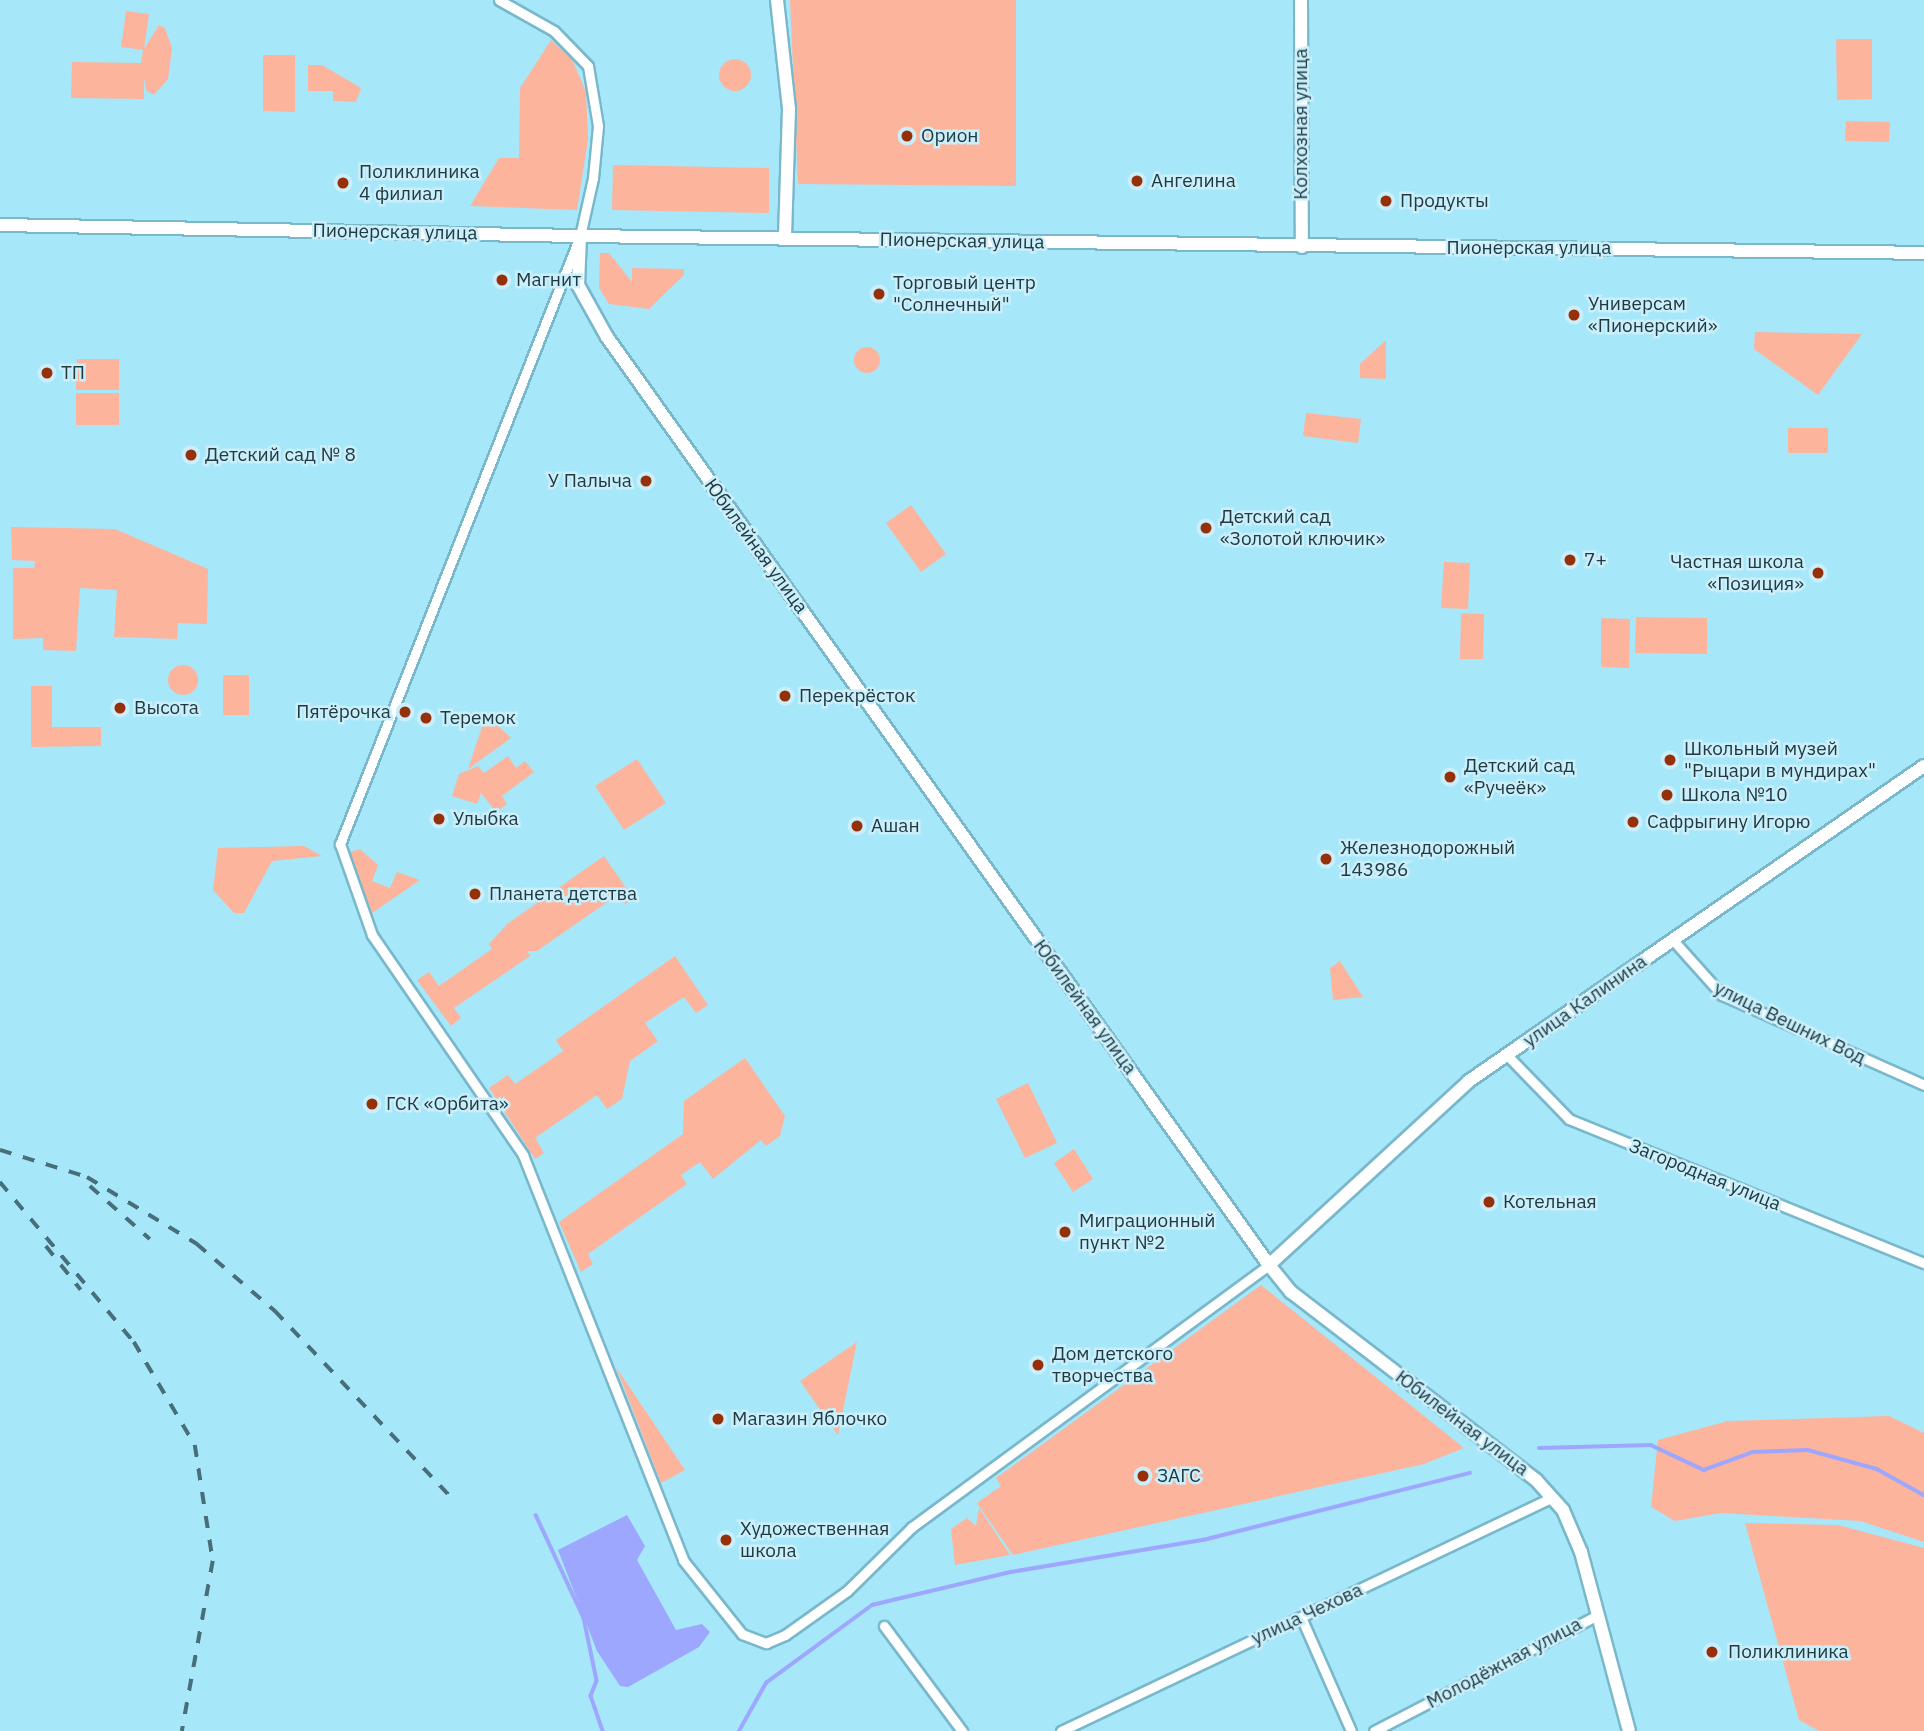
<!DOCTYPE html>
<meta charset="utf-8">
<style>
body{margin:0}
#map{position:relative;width:1924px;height:1731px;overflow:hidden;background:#a6e7fa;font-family:"IBM Plex Sans",sans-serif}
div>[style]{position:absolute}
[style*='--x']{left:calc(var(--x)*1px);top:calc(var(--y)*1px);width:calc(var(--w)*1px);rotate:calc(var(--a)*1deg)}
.green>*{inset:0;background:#fdb49d}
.round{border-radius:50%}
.water>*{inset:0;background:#9ea7fe}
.stream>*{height:3.5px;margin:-1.75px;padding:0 1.75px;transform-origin:1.75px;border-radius:1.75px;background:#9ea7fe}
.roads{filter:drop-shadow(2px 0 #79b8cb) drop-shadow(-2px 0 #79b8cb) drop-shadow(0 2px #79b8cb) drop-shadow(0 -2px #79b8cb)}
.minor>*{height:9px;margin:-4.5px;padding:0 4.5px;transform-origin:4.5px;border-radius:4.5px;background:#fff}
.tertiary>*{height:12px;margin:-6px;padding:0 6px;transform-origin:6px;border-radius:6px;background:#fff}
.secondary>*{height:12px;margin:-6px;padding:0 6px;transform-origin:6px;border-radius:6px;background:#fff}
.rail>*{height:3.5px;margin-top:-1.75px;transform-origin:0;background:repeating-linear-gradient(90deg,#486e79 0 12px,transparent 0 24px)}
.dots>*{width:19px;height:19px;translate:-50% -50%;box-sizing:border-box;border:4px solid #caeffb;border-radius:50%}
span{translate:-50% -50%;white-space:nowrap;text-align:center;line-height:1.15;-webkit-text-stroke:5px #caeffb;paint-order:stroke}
.street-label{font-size:19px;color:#203a42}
.poi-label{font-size:19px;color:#203a42}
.left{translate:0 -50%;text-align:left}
.right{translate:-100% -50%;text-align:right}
</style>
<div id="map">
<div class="green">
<i style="clip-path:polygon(790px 0,1016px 0,1016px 186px,798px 184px)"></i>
<i style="clip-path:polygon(126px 11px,149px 14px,144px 49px,159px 25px,165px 28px,172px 48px,168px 79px,154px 95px,146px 90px,144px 77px,144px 99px,71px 98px,72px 62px,141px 63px,143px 50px,121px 47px)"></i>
<i style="clip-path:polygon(1836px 39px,1872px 39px,1872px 99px,1837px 100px)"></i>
<i style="clip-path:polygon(551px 40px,572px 59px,586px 92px,588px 139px,577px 210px,470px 206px,499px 158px,519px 158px,520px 88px)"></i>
<i style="clip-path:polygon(263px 55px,295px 55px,295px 112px,263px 111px)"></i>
<i class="round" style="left:719px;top:59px;width:32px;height:32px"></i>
<i style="clip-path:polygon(308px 65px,322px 65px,361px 88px,356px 102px,333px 101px,333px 91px,308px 91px)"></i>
<i style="clip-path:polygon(1846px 121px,1890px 122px,1889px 142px,1845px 141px)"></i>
<i style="clip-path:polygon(613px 165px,769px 168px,769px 213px,612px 210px)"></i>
<i style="clip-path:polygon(600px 253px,609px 253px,632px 282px,632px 268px,684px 269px,684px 275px,649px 309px,609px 304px,599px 288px)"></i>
<i style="clip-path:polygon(1755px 332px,1862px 334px,1818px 395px,1754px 349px)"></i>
<i style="clip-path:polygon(1386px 340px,1386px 379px,1360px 378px,1360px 364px)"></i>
<i class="round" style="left:854px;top:347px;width:26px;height:26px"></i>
<i style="clip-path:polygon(77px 359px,119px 359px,119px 390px,76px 390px)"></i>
<i style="clip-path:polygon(76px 393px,119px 393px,119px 425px,76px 425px)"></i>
<i style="clip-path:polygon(1306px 413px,1361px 419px,1358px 443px,1303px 436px)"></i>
<i style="clip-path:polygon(1788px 428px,1828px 428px,1828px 453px,1788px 453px)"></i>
<i style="clip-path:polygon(911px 505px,946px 554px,921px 572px,886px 523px)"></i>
<i style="clip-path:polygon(11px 527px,115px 529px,208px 569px,207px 624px,178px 623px,177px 639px,114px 637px,117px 590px,80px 588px,76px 651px,43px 650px,43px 638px,13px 639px,13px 568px,34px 568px,35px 561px,12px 560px)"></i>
<i style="clip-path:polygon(1444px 562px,1470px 563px,1468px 609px,1441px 608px)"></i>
<i style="clip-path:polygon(1461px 613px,1484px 614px,1483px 659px,1460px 659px)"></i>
<i style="clip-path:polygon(1636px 617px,1707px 618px,1707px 654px,1635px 653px)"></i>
<i style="clip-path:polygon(1601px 618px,1630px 619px,1629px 668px,1601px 667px)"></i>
<i class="round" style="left:168px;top:665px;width:30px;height:30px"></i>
<i style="clip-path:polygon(223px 675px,249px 675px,249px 715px,223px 715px)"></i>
<i style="clip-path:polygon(31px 686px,52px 686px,52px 727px,101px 727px,101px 746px,31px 747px)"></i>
<i style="clip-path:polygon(486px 715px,511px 738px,468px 769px)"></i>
<i style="clip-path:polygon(508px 756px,516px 768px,525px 761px,534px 772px,502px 796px,507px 804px,496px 812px,481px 793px,477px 804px,452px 796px,459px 774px,478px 766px,484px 773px)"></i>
<i style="clip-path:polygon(637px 759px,666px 803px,624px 830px,595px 786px)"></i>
<i style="clip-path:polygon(304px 846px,322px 856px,272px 861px,244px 913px,234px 913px,213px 890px,218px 848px)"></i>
<i style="clip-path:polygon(360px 849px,378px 865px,372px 881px,390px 888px,397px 872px,420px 880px,372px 913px,350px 852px)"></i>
<i style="clip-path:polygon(604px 856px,633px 898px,626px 904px,613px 898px,537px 951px,527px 951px,530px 956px,454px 1008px,461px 1018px,451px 1026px,417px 980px,429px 972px,439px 986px,492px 949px,489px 944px,507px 924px)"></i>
<i style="clip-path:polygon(675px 956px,708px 1005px,696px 1013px,684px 997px,645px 1023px,658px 1041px,630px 1061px,622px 1099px,607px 1109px,597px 1095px,535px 1138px,544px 1153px,535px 1159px,489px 1088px,508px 1075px,515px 1084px,563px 1051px,556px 1040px)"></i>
<i style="clip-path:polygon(1340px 961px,1363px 997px,1333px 1000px,1330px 968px)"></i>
<i style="clip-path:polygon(745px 1058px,785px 1116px,780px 1136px,766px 1146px,761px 1140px,713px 1179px,700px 1162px,681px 1175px,687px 1184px,588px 1254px,593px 1264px,581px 1272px,559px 1222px,683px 1134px,684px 1101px)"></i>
<i style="clip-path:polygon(1028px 1083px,1057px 1143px,1025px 1158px,996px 1099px)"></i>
<i style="clip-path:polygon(1074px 1149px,1093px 1179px,1073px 1192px,1054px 1163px)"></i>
<i style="clip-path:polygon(1261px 1285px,1464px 1448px,1424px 1464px,1013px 1555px,977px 1503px,1001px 1486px,996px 1478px)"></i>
<i style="clip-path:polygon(857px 1342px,838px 1435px,800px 1381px)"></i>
<i style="clip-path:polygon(616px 1367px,685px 1470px,661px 1483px)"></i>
<i style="clip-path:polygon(1889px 1416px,1924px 1433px,1924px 1542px,1860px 1521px,1721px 1513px,1675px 1521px,1651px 1507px,1658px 1440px,1728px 1421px)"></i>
<i style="clip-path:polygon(979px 1508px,1010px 1555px,955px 1565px,951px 1529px,967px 1518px,976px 1526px)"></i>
<i style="clip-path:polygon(1745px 1523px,1838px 1525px,1924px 1548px,1924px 1731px,1819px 1731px,1799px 1720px)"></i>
</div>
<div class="water">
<i style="clip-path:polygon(627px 1515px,645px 1546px,637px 1560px,676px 1630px,702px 1624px,710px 1632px,699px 1647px,628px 1687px,620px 1686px,597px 1651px,558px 1550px)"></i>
</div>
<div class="stream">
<i style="--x:1539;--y:1448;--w:112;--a:-1.5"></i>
<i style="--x:1651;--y:1445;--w:59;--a:25.3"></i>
<i style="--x:1704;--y:1470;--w:52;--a:-20.2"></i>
<i style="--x:1753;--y:1452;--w:55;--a:-2.1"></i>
<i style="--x:1808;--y:1450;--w:72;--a:15.4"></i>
<i style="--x:1877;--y:1469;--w:54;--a:29"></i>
<i style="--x:536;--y:1515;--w:114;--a:65"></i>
<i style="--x:584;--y:1618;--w:64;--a:78.3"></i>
<i style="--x:597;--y:1681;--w:16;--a:112"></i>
<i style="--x:591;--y:1696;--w:37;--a:71"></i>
<i style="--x:739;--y:1731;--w:55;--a:-60.6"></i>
<i style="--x:766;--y:1683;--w:132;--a:-36.3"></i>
<i style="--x:872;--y:1605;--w:143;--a:-13.4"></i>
<i style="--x:1011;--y:1572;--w:195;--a:-9.5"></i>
<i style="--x:1203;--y:1540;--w:275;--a:-14.1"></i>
</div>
<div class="roads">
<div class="minor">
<i style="--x:499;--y:0;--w:63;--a:29.4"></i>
<i style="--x:554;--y:31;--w:49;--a:45.8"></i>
<i style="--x:588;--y:66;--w:61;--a:80.5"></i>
<i style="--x:598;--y:126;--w:52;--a:95.5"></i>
<i style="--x:593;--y:178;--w:59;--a:102.6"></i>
<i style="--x:580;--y:236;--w:654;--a:111.54"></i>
<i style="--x:340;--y:844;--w:96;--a:70.6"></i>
<i style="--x:372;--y:935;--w:267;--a:55.5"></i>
<i style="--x:523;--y:1155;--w:435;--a:68.4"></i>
<i style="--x:683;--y:1560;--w:95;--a:51.4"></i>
<i style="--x:742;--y:1634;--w:26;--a:21"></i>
<i style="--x:766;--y:1643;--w:21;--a:-23"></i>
<i style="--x:785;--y:1635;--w:76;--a:-35.4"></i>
<i style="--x:847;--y:1591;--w:91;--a:-44.6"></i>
<i style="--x:912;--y:1527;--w:443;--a:-36.3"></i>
<i style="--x:1673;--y:940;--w:74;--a:48.3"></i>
<i style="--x:1722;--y:995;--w:221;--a:24"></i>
<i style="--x:1507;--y:1055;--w:89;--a:45.9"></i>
<i style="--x:1569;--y:1119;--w:383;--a:22.1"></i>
<i style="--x:1301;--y:1617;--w:124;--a:66.3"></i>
<i style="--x:884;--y:1626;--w:131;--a:53.4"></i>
<i style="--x:1061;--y:1731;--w:545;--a:-25.44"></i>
<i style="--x:1374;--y:1731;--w:252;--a:-27.4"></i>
</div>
<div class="tertiary">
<i style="--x:777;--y:0;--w:110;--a:83.7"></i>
<i style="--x:789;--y:109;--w:130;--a:91.8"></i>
<i style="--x:1301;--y:0;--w:247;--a:89.8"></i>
<i style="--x:580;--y:236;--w:1344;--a:0.72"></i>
<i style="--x:1269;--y:1265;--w:272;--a:-42.6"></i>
<i style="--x:1469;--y:1081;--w:553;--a:-34.7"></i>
</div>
<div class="secondary">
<i style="--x:0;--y:225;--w:580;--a:1.09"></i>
<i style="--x:580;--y:236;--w:49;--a:92.3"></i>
<i style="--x:578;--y:285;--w:60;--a:60.9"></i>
<i style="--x:607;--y:337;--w:1140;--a:54.5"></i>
<i style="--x:1269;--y:1265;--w:35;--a:51"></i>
<i style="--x:1291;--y:1292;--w:309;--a:37.5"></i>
<i style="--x:1536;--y:1480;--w:40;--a:48"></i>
<i style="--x:1563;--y:1510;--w:46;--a:66.8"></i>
<i style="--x:1581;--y:1552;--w:185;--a:75"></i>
</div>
</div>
<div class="rail">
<i style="--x:0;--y:1150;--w:91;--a:17.2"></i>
<i style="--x:87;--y:1177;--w:129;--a:31.3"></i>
<i style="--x:197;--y:1244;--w:103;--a:40.7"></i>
<i style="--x:275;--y:1311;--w:260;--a:46.6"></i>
<i style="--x:0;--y:1182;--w:209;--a:50.1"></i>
<i style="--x:134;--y:1342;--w:120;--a:59.4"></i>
<i style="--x:195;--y:1445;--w:117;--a:81.2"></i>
<i style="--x:213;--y:1561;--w:173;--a:100.3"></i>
<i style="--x:90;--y:1186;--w:80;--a:41.5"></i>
<i style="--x:46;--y:1246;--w:56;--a:51.5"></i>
</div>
<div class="dots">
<i style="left:907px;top:136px;background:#963008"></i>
<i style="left:1137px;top:181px;background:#963008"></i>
<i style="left:343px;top:183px;background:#963008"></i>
<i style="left:1386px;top:201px;background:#963008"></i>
<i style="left:502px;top:280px;background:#963008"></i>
<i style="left:879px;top:294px;background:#963008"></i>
<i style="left:1574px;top:315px;background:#963008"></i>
<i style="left:47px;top:373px;background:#963008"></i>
<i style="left:191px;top:455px;background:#963008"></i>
<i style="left:646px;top:481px;background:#963008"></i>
<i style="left:1206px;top:528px;background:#963008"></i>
<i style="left:1570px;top:560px;background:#963008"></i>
<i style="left:1818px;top:573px;background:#963008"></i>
<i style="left:785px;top:696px;background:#963008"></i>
<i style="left:120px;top:708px;background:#963008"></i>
<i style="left:405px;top:712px;background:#963008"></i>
<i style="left:426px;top:718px;background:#963008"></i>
<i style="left:1670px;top:760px;background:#963008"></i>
<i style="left:1450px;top:777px;background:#963008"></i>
<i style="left:1667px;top:795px;background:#963008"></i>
<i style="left:439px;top:819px;background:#963008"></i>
<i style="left:1633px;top:822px;background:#963008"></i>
<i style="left:857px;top:826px;background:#963008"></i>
<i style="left:1326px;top:859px;background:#963008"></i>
<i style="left:475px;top:894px;background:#963008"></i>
<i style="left:372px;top:1104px;background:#963008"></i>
<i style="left:1489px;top:1202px;background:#963008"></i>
<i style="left:1065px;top:1232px;background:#963008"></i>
<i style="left:1038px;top:1365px;background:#963008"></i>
<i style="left:718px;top:1419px;background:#963008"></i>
<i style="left:1143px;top:1476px;background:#963008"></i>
<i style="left:726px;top:1540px;background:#963008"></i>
<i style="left:1712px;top:1652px;background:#963008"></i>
</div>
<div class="street-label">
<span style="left:1301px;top:124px;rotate:-90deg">Колхозная улица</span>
<span style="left:395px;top:232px;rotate:1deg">Пионерская улица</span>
<span style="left:962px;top:241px;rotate:1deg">Пионерская улица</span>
<span style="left:1529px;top:248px">Пионерская улица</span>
<span style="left:756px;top:546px;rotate:54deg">Юбилейная улица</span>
<span style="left:1585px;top:1001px;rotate:-35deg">улица Калинина</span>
<span style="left:1085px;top:1007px;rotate:54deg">Юбилейная улица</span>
<span style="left:1790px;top:1023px;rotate:26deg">улица Вешних Вод</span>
<span style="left:1705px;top:1175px;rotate:22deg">Загородная улица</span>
<span style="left:1462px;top:1423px;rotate:37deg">Юбилейная улица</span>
<span style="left:1307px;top:1614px;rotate:-25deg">улица Чехова</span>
<span style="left:1504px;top:1663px;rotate:-28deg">Молодёжная улица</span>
</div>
<div class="poi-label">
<span class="left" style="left:921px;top:136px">Орион</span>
<span class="left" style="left:359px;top:183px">Поликлиника<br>4 филиал</span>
<span class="left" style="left:1151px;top:181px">Ангелина</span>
<span class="left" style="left:1400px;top:201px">Продукты</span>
<span class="left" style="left:516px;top:280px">Магнит</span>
<span class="left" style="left:893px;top:294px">Торговый центр<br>"Солнечный"</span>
<span class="left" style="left:1588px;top:315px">Универсам<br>«Пионерский»</span>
<span class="left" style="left:61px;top:373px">ТП</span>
<span class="left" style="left:205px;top:455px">Детский сад № 8</span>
<span class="right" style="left:632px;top:481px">У Палыча</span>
<span class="left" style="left:1220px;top:528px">Детский сад<br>«Золотой ключик»</span>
<span class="left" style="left:1584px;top:560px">7+</span>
<span class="right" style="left:1804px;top:573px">Частная школа<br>«Позиция»</span>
<span class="left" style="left:799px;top:696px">Перекрёсток</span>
<span class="left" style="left:134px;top:708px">Высота</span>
<span class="right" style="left:391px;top:712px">Пятёрочка</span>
<span class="left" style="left:440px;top:718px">Теремок</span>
<span class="left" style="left:1684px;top:760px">Школьный музей<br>"Рыцари в мундирах"</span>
<span class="left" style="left:1464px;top:777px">Детский сад<br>«Ручеёк»</span>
<span class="left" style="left:1681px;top:795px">Школа №10</span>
<span class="left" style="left:453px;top:819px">Улыбка</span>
<span class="left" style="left:1647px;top:822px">Сафрыгину Игорю</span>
<span class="left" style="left:871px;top:826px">Ашан</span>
<span class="left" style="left:1340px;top:859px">Железнодорожный<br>143986</span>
<span class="left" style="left:489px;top:894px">Планета детства</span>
<span class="left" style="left:386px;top:1104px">ГСК «Орбита»</span>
<span class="left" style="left:1503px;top:1202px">Котельная</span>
<span class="left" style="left:1079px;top:1232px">Миграционный<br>пункт №2</span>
<span class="left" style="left:1052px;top:1365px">Дом детского<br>творчества</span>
<span class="left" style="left:732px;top:1419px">Магазин Яблочко</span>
<span class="left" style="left:1157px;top:1476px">ЗАГС</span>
<span class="left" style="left:740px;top:1540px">Художественная<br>школа</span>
<span class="left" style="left:1728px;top:1652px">Поликлиника</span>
</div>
</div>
